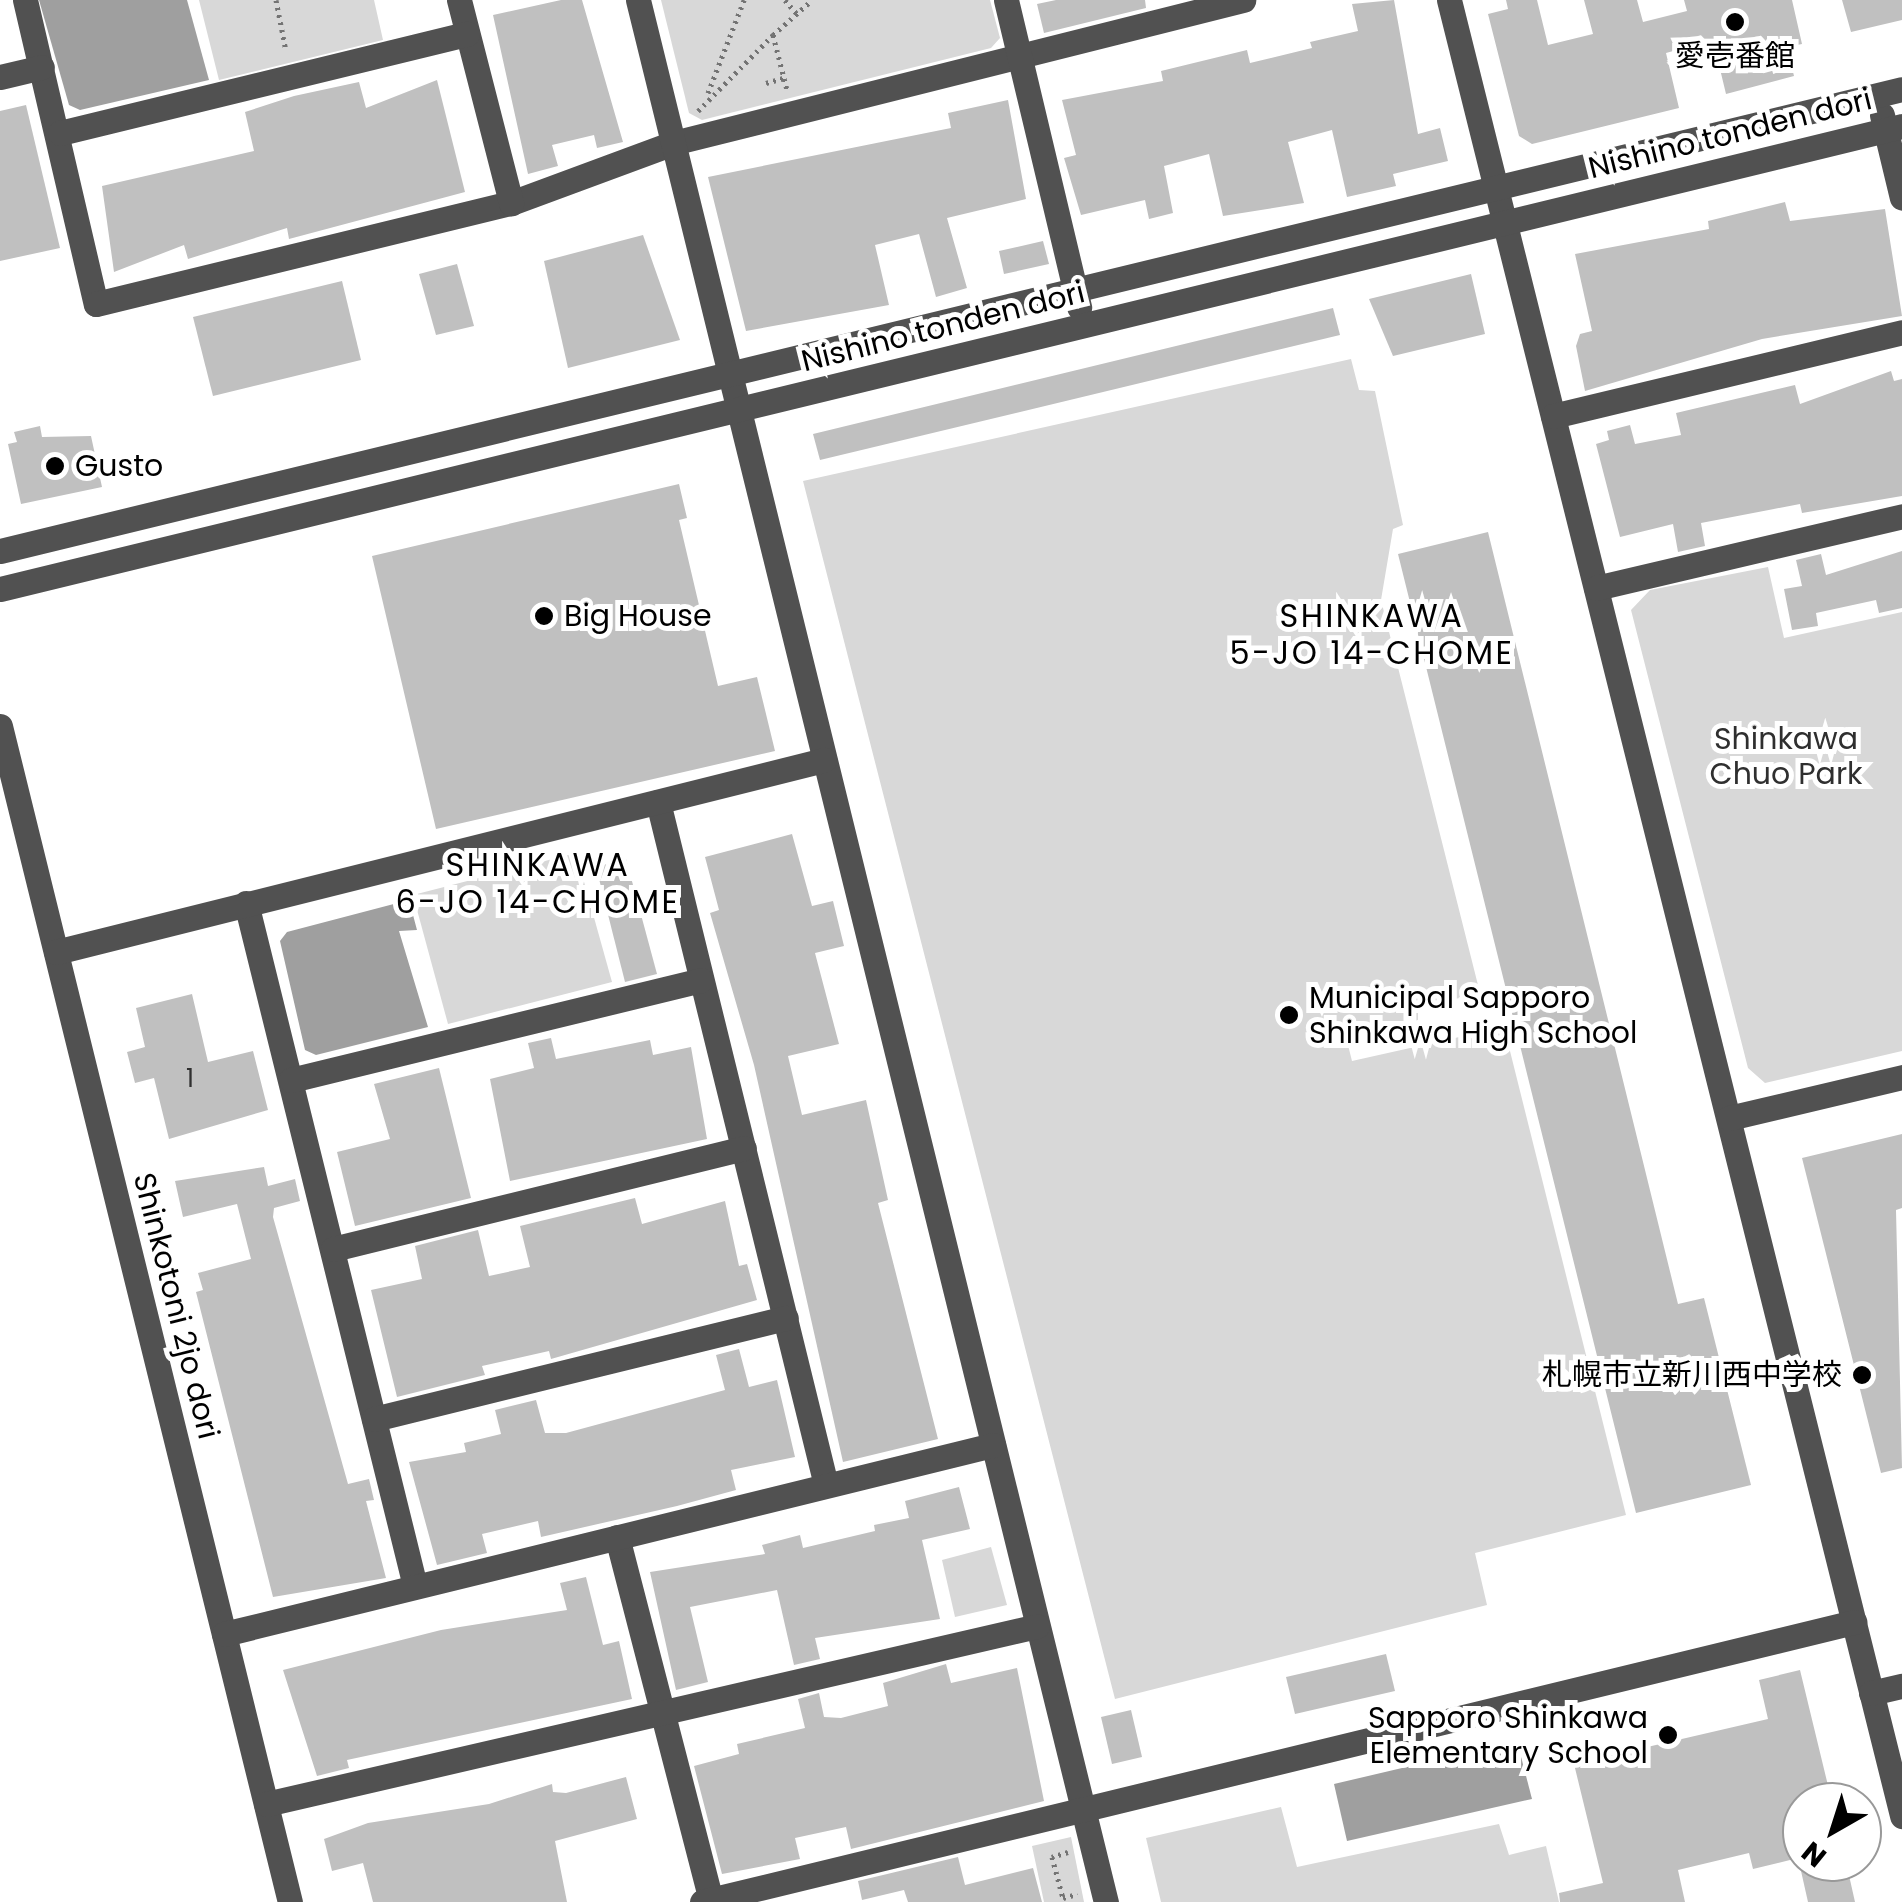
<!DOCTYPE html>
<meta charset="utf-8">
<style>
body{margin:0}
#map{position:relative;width:1902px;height:1902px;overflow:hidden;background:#fff;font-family:Poppins,"Noto Sans JP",sans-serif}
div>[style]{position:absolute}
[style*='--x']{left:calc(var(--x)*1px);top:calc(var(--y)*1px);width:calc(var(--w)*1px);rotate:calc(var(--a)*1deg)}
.green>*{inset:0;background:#d8d8d8}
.water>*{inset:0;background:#9f9f9f}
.building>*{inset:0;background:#c0c0c0}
.path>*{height:5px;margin-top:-2.5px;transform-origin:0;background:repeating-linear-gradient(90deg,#737373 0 2.5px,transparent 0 7.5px)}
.minor>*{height:25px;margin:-12.5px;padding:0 12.5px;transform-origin:12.5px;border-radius:12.5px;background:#515151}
.dots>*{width:28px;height:28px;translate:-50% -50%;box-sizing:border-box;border:5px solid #fff;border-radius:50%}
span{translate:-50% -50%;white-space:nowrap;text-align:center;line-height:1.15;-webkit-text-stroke:10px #fff;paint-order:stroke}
.number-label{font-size:25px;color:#303030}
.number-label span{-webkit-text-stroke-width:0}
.poi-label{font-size:30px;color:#000}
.left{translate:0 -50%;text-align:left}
.right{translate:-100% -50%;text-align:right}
.street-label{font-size:30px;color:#000}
.park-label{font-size:30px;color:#2f2f2f}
.neighbourhood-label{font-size:32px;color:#000;letter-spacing:2.5px}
.north{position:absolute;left:1782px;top:1782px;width:100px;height:100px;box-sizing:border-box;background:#fff;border:2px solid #999;border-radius:50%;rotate:219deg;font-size:28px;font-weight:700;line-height:40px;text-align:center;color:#000}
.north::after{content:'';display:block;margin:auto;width:35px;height:45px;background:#000;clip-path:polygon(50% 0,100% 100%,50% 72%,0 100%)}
</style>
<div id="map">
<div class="green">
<i style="clip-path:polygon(199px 0,374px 0,383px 40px,219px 80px)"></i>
<i style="clip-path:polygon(661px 0,990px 0,1000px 38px,991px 48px,702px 120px,689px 113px)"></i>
<i style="clip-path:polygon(1351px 359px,1359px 390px,1375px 391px,1403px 525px,1393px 529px,1381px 600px,1480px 993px,1418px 1008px,1418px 1020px,1346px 1037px,1352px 1061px,1504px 1027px,1626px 1515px,1475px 1553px,1487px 1605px,1115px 1699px,803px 481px)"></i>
<i style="clip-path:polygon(1768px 567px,1784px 638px,1902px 612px,1902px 1051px,1765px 1083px,1748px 1068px,1631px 610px,1650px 590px)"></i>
<i style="clip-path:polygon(576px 853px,612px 982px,448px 1024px,413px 895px)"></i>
<i style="clip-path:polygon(991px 1547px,1007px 1605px,955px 1617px,942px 1560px)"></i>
<i style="clip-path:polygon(1281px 1807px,1297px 1867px,1499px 1824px,1509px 1855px,1546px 1846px,1559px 1902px,1161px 1902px,1146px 1838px)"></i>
<i style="clip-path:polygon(1071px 1837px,1084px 1902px,1044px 1902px,1032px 1846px)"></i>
</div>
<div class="water">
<i style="clip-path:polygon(39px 0,187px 0,209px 80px,80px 110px,69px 105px)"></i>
<i style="clip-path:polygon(409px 900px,417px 930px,399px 931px,428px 1027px,316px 1055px,305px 1050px,280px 941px,287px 932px)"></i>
<i style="clip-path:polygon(1517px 1741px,1532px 1799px,1347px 1841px,1334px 1784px)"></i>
</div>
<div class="building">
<i style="clip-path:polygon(561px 0,582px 0,623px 142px,597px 148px,594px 135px,552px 145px,558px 166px,528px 174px,493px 15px)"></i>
<i style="clip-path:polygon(1056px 0,1145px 0,1146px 8px,1044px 33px,1037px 4px)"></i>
<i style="clip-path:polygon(1394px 0,1418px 134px,1440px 128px,1448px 161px,1393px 174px,1396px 186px,1347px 197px,1332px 130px,1288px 142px,1304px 203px,1223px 216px,1209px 154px,1164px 166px,1173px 213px,1149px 219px,1145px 200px,1081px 215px,1064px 158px,1076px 155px,1062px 100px,1163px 81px,1161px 71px,1247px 50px,1250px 63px,1312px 48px,1310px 42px,1358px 31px,1352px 4px)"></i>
<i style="clip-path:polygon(1506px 0,1537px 0,1548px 45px,1593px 34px,1584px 0,1637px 0,1643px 22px,1687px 11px,1684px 0,1792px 0,1802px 44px,1787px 47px,1794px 76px,1726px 94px,1713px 40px,1666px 53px,1679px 108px,1532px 144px,1519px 136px,1488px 14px,1508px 9px)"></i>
<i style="clip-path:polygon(1842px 0,1902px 0,1902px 20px,1851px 32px)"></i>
<i style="clip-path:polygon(437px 80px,465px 192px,289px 239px,287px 228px,188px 259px,184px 245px,114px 272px,102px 186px,254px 151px,245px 112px,294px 96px,359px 82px,366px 108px)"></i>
<i style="clip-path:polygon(1008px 100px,1026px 199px,947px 218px,967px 288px,936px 297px,919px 234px,875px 245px,889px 305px,746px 331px,708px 177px,951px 128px,948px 113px)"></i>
<i style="clip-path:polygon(26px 105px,60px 248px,0 261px,0 111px)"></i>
<i style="clip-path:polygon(1785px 202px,1790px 221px,1885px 209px,1902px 316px,1762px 339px,1585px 391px,1576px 346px,1580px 334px,1592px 331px,1575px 254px,1709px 229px,1708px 221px)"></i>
<i style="clip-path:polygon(643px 235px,680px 340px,568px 368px,544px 261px)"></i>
<i style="clip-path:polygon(1043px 241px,1049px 264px,1004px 274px,999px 251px)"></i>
<i style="clip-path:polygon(457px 264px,474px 326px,436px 335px,419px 274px)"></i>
<i style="clip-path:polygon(1471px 274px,1485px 334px,1393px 356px,1369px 299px)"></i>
<i style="clip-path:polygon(342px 281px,361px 360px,213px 396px,193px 317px)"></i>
<i style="clip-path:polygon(1333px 308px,1340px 335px,820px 460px,813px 434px)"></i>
<i style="clip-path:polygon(1891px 371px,1894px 381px,1902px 379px,1902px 496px,1802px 513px,1800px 504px,1701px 523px,1705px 546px,1678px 552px,1673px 524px,1620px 537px,1596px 444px,1609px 440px,1607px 431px,1630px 425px,1635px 444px,1681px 435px,1676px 413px,1795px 385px,1800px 404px)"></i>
<i style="clip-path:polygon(40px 426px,42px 437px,91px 436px,102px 487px,21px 504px,8px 444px,17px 442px,14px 432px)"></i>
<i style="clip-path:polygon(679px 484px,687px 518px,679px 520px,718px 686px,757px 677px,775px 751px,436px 829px,372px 556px)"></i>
<i style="clip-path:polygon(1488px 532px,1678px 1304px,1704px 1298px,1751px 1485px,1636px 1513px,1398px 554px)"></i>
<i style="clip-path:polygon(1902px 551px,1902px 608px,1879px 613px,1876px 600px,1816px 613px,1818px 626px,1792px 630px,1784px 589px,1802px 586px,1796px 560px,1821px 554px,1826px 575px)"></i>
<i style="clip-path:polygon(792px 834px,812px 906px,833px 901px,844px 946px,815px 953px,839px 1044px,788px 1056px,802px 1115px,866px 1100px,888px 1200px,878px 1203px,938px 1439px,843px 1462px,754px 1065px,710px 913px,719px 910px,705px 857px)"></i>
<i style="clip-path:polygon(626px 859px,657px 974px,625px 982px,596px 867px)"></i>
<i style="clip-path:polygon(192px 994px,208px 1062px,253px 1051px,268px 1110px,169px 1139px,154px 1078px,135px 1083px,127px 1052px,145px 1047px,136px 1008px)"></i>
<i style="clip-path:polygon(551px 1038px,556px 1059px,650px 1040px,653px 1055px,691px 1047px,707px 1139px,510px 1181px,490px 1079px,534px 1068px,528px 1043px)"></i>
<i style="clip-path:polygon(439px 1068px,471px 1198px,355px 1226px,337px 1152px,390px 1139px,374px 1084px)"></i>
<i style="clip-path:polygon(1902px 1134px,1902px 1208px,1896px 1210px,1902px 1468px,1881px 1473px,1802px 1158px)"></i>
<i style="clip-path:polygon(264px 1167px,268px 1186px,295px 1179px,300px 1201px,274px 1208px,273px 1217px,348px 1484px,369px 1479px,374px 1500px,366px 1501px,386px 1578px,273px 1597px,196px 1292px,203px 1290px,198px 1273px,251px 1259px,237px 1204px,183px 1217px,175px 1181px)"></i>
<i style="clip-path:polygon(635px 1198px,642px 1224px,725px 1201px,739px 1266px,747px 1264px,757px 1300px,551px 1359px,549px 1351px,482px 1366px,485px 1375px,397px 1397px,371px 1290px,422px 1279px,415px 1246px,478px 1230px,489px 1276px,530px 1267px,520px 1226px)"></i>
<i style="clip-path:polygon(739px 1349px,749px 1387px,777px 1380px,795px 1457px,731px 1470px,736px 1490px,677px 1506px,541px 1537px,538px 1521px,482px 1534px,487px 1553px,437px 1565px,409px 1462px,466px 1452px,464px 1443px,501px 1434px,495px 1410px,536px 1400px,545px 1433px,566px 1433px,725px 1390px,716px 1355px)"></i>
<i style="clip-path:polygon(959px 1487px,970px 1529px,922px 1540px,940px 1619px,815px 1638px,820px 1659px,794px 1665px,777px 1590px,690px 1607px,708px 1682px,676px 1690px,650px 1572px,765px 1554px,762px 1545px,800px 1535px,803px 1548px,875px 1531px,874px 1525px,909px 1518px,905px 1501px)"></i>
<i style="clip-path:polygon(586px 1577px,603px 1645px,619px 1641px,632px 1699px,347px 1760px,349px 1768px,317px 1776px,283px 1670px,441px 1630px,567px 1610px,560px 1583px)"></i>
<i style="clip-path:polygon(1386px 1654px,1395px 1691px,1295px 1714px,1286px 1677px)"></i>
<i style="clip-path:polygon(946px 1664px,951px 1683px,1017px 1668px,1044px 1801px,851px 1849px,846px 1827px,795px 1838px,800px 1859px,722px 1874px,694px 1766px,739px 1754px,737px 1744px,805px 1728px,798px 1699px,819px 1693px,824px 1717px,841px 1718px,888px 1706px,883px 1683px)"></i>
<i style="clip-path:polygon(1800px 1670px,1832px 1802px,1802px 1802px,1802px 1857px,1753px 1869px,1749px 1853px,1678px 1870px,1685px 1902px,1560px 1902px,1559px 1893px,1603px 1883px,1574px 1764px,1768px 1719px,1759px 1680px)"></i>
<i style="clip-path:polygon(1131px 1710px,1142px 1757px,1112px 1764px,1101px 1717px)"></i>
<i style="clip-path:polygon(626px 1777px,637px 1819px,555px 1841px,567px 1902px,373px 1902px,363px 1863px,332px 1871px,324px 1839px,368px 1823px,489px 1804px,552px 1784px,553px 1792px,566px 1793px)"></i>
<i style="clip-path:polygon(958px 1857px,965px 1885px,1033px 1868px,1042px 1902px,908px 1902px,904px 1890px,862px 1900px,858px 1881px)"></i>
<i style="clip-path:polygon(1799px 1862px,1846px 1862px,1855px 1902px,1808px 1902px)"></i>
</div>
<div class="path">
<i style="--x:276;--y:0;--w:52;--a:78.9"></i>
<i style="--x:785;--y:0;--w:18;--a:49"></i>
<i style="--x:773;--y:35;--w:52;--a:-41.9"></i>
<i style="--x:766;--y:83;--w:19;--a:-16"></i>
<i style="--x:708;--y:93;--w:100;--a:-68.8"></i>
<i style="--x:698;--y:111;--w:107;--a:-45.4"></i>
<i style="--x:773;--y:35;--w:57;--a:75.7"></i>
<i style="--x:1068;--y:1852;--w:17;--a:163"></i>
<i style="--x:1052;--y:1857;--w:42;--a:75"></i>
<i style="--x:1063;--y:1898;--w:15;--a:-16"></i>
</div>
<div class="minor">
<i style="--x:25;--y:0;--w:312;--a:76.9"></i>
<i style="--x:96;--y:304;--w:427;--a:-13.7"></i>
<i style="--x:511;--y:203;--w:173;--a:-20.3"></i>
<i style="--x:673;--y:143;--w:588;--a:-14.08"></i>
<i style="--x:459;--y:0;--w:210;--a:75.6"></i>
<i style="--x:638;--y:0;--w:1959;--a:76.18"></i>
<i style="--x:1006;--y:0;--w:316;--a:76.6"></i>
<i style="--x:1449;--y:0;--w:1872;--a:75.99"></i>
<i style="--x:0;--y:77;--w:43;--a:-13.4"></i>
<i style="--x:1882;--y:115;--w:85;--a:76.5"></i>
<i style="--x:60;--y:133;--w:419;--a:-13.7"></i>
<i style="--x:1553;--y:416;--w:359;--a:-13.5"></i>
<i style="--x:0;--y:551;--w:1957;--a:-13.65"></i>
<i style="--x:1596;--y:588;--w:314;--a:-13.2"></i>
<i style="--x:0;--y:589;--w:1958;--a:-13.68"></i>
<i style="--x:0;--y:726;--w:1211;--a:76.15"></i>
<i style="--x:658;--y:802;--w:703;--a:76.18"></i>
<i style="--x:246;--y:903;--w:704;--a:76.1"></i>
<i style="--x:56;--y:952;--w:792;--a:-14.04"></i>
<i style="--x:291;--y:1080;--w:422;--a:-13.7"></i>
<i style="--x:1729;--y:1118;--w:178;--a:-13.3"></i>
<i style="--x:333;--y:1249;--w:423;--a:-13.8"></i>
<i style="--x:374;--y:1419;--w:424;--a:-13.8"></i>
<i style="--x:617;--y:1537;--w:375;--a:75.5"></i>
<i style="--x:224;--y:1634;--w:792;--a:-13.81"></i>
<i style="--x:1871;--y:1693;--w:32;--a:-13"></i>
<i style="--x:266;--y:1804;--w:791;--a:-13"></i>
<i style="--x:702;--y:1902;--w:1186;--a:-13.66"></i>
</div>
<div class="dots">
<i style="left:1735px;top:22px;background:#000"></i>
<i style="left:55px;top:466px;background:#000"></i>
<i style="left:544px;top:616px;background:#000"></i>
<i style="left:1289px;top:1015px;background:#000"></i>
<i style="left:1862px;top:1375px;background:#000"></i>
<i style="left:1668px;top:1735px;background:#000"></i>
</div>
<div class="number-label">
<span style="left:190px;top:1079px">1</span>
</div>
<div class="poi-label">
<span style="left:1735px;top:56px">愛壱番館</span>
<span class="left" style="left:75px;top:466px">Gusto</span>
<span class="left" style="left:564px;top:616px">Big House</span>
<span class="left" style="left:1309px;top:1015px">Municipal Sapporo<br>Shinkawa High School</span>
<span class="right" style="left:1842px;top:1375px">札幌市立新川西中学校</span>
<span class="right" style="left:1648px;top:1735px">Sapporo Shinkawa<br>Elementary School</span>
</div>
<div class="street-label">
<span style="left:1730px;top:134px;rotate:-14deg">Nishino tonden dori</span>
<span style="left:943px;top:327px;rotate:-14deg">Nishino tonden dori</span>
<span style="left:176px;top:1306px;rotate:76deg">Shinkotoni 2jo dori</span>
</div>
<div class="park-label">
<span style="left:1786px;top:756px">Shinkawa<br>Chuo Park</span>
</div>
<div class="neighbourhood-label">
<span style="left:1372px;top:635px">SHINKAWA<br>5-JO 14-CHOME</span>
<span style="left:538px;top:884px">SHINKAWA<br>6-JO 14-CHOME</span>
</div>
<div class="north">N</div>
</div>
